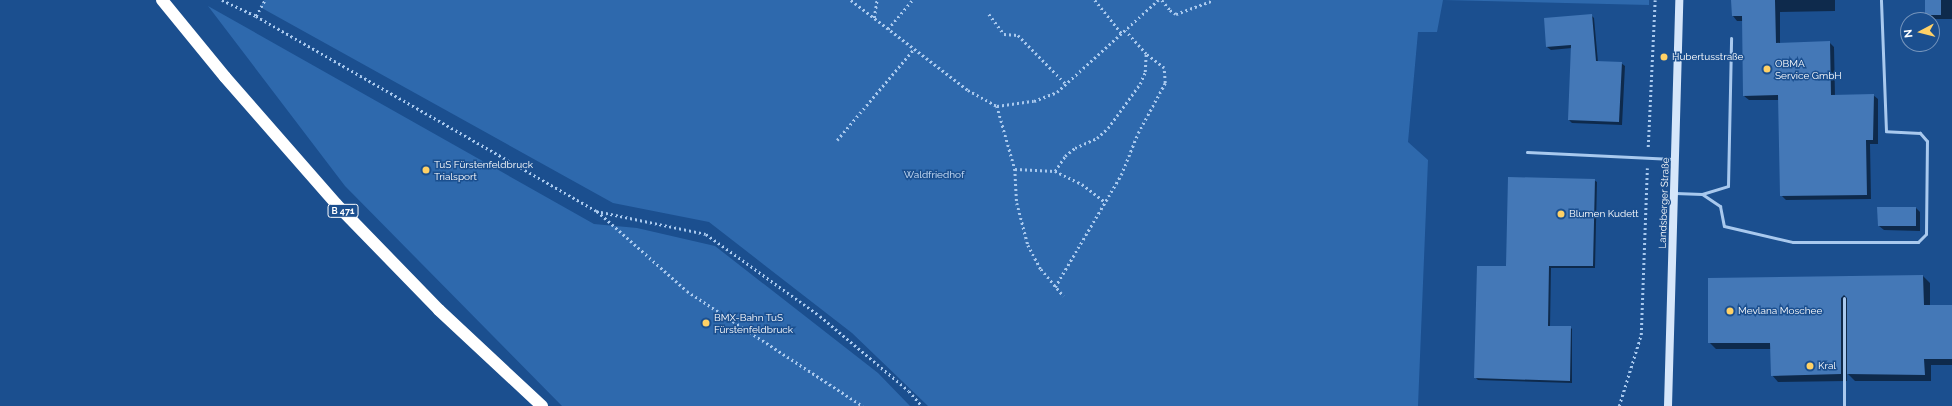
<!DOCTYPE html>
<meta charset="utf-8">
<style>
body{margin:0}
#map{position:relative;width:1952px;height:406px;overflow:hidden;background:#1b4f8f;font-family:Raleway,sans-serif}
div>[style]{position:absolute}
[style*='--x']{left:calc(var(--x)*1px);top:calc(var(--y)*1px);width:calc(var(--w)*1px);rotate:calc(var(--a)*1deg)}
.green>*{inset:0;background:#2e69ad}
.shadow>*{inset:0;background:#0007}
.building>*{inset:0;background:#4478b7}
.path>*{height:2.5px;margin-top:-1.25px;transform-origin:0;background:repeating-linear-gradient(90deg,#a9c9ee 0 2px,transparent 0 5px)}
.lane>*{height:3px;margin:-1.5px;padding:0 1.5px;transform-origin:1.5px;border-radius:1.5px;background:#a9c9ee}
.secondary>*{height:8px;margin:-4px;padding:0 4px;transform-origin:4px;border-radius:4px;background:#d6e6fa}
.highway>*{height:12px;margin:-6px;padding:0 6px;transform-origin:6px;border-radius:6px;background:#fff}
.dots>*{width:11px;height:11px;translate:-50% -50%;box-sizing:border-box;border:2px solid #1b4f8f;border-radius:50%}
span{translate:-50% -50%;white-space:nowrap;text-align:center;line-height:1.15;-webkit-text-stroke:3px #1b4f8f;paint-order:stroke}
.shield-label span{padding:1px 3px;background:#1b4f8f;border:1px solid;border-radius:3px;-webkit-text-stroke-width:0}
.shield-label{font-size:9px;color:#fff;font-weight:700}
.poi-label{font-size:10px;color:#fff}
.left{translate:0 -50%;text-align:left}
.park-label{font-size:10px;color:#cfe3fa}
.street-label{font-size:10px;color:#fff}
.north{position:absolute;left:1900px;top:12px;width:40px;height:40px;box-sizing:border-box;background:#1b4f8f;border:1px solid #7695bc;border-radius:50%;rotate:263deg;font-size:11px;font-weight:700;line-height:16px;text-align:center;color:#fff}
.north::after{content:'';display:block;margin:auto;width:14px;height:18px;background:#ffd166;clip-path:polygon(50% 0,100% 100%,50% 72%,0 100%)}
</style>
<div id="map">
<div class="green">
<i style="clip-path:polygon(264px 0,1649px 0,1649px 5px,1443px 0,1437px 32px,1418px 32px,1408px 142px,1428px 160px,1418px 406px,928px 406px,852px 333px,709px 222px,613px 203px,260px 7px)"></i>
<i style="clip-path:polygon(208px 6px,594px 224px,637px 228px,715px 246px,878px 373px,910px 406px,562px 406px,345px 186px)"></i>
</div>
<div class="shadow">
<i style="clip-path:polygon(1732px 0,1835px 0,1835px 11px,1780px 12px,1780px 44px,1829px 42px,1834px 47px,1835px 96px,1873px 95px,1878px 99px,1878px 144px,1870px 144px,1871px 199px,1786px 200px,1781px 195px,1779px 100px,1749px 100px,1744px 96px,1743px 21px,1737px 21px,1733px 16px)"></i>
<i style="clip-path:polygon(1926px 0,1952px 0,1952px 19px,1931px 19px,1926px 15px)"></i>
<i style="clip-path:polygon(1591px 15px,1594px 18px,1598px 62px,1621px 63px,1625px 66px,1622px 125px,1572px 123px,1569px 120px,1572px 48px,1551px 50px,1547px 47px,1545px 19px)"></i>
<i style="clip-path:polygon(1594px 180px,1597px 182px,1595px 268px,1551px 268px,1550px 327px,1570px 327px,1572px 329px,1572px 383px,1478px 380px,1475px 377px,1507px 267px)"></i>
<i style="clip-path:polygon(1916px 208px,1920px 212px,1920px 231px,1884px 230px,1879px 226px)"></i>
<i style="clip-path:polygon(1923px 276px,1930px 283px,1930px 306px,1952px 306px,1952px 365px,1931px 365px,1931px 381px,1855px 381px,1847px 373px,1847px 381px,1778px 382px,1772px 375px,1771px 349px,1716px 349px,1709px 342px,1709px 279px)"></i>
</div>
<div class="building">
<i style="clip-path:polygon(1731px 0,1775px 0,1776px 43px,1830px 41px,1831px 95px,1874px 94px,1873px 140px,1866px 140px,1867px 195px,1780px 196px,1778px 95px,1743px 96px,1742px 16px,1732px 16px)"></i>
<i style="clip-path:polygon(1925px 0,1941px 0,1941px 15px,1925px 15px)"></i>
<i style="clip-path:polygon(1592px 14px,1596px 61px,1622px 62px,1619px 122px,1568px 120px,1571px 45px,1546px 47px,1544px 18px)"></i>
<i style="clip-path:polygon(1508px 177px,1595px 179px,1593px 266px,1549px 266px,1548px 326px,1571px 326px,1570px 381px,1474px 378px,1477px 266px,1506px 266px)"></i>
<i style="clip-path:polygon(1877px 207px,1916px 207px,1916px 226px,1878px 226px)"></i>
<i style="clip-path:polygon(1923px 275px,1924px 305px,1952px 305px,1952px 359px,1924px 359px,1925px 375px,1847px 374px,1847px 298px,1844px 295px,1841px 298px,1841px 374px,1771px 376px,1770px 343px,1708px 343px,1708px 278px)"></i>
</div>
<div class="path">
<i style="--x:222;--y:0;--w:38;--a:25"></i>
<i style="--x:256;--y:16;--w:392;--a:29.8"></i>
<i style="--x:596;--y:211;--w:112;--a:11.8"></i>
<i style="--x:706;--y:234;--w:140;--a:35.7"></i>
<i style="--x:820;--y:316;--w:116;--a:40.1"></i>
<i style="--x:909;--y:391;--w:20;--a:49"></i>
<i style="--x:851;--y:0;--w:148;--a:37.6"></i>
<i style="--x:968;--y:90;--w:33;--a:29"></i>
<i style="--x:997;--y:106;--w:37;--a:-8"></i>
<i style="--x:1034;--y:101;--w:25;--a:-21"></i>
<i style="--x:1057;--y:92;--w:137;--a:-42.3"></i>
<i style="--x:1095;--y:0;--w:43;--a:51.5"></i>
<i style="--x:1162;--y:0;--w:13;--a:51"></i>
<i style="--x:1170;--y:10;--w:7;--a:34"></i>
<i style="--x:1176;--y:14;--w:40;--a:-20.2"></i>
<i style="--x:989;--y:14;--w:25;--a:53"></i>
<i style="--x:1004;--y:34;--w:14;--a:4"></i>
<i style="--x:1018;--y:35;--w:70;--a:45.6"></i>
<i style="--x:256;--y:16;--w:18;--a:-61"></i>
<i style="--x:874;--y:18;--w:18;--a:-81"></i>
<i style="--x:888;--y:29;--w:38;--a:-50"></i>
<i style="--x:997;--y:106;--w:66;--a:74.1"></i>
<i style="--x:1015;--y:169;--w:34;--a:87"></i>
<i style="--x:1017;--y:203;--w:43;--a:75.3"></i>
<i style="--x:1028;--y:245;--w:27;--a:62"></i>
<i style="--x:1041;--y:269;--w:35;--a:50"></i>
<i style="--x:837;--y:140;--w:118;--a:-49.8"></i>
<i style="--x:1648;--y:147;--w:147;--a:-87.3"></i>
<i style="--x:1015;--y:169;--w:40;--a:2.9"></i>
<i style="--x:1055;--y:171;--w:18;--a:-56"></i>
<i style="--x:1065;--y:156;--w:13;--a:-39"></i>
<i style="--x:1075;--y:148;--w:24;--a:-24"></i>
<i style="--x:1097;--y:138;--w:15;--a:-42"></i>
<i style="--x:1108;--y:128;--w:54;--a:-54"></i>
<i style="--x:1140;--y:84;--w:13;--a:-67"></i>
<i style="--x:1145;--y:72;--w:18;--a:-87"></i>
<i style="--x:1146;--y:54;--w:31;--a:-132"></i>
<i style="--x:1055;--y:171;--w:30;--a:26"></i>
<i style="--x:1082;--y:184;--w:29;--a:38"></i>
<i style="--x:597;--y:211;--w:120;--a:41.6"></i>
<i style="--x:687;--y:291;--w:210;--a:33.2"></i>
<i style="--x:1055;--y:287;--w:130;--a:-59.5"></i>
<i style="--x:1121;--y:175;--w:45;--a:-68"></i>
<i style="--x:1138;--y:133;--w:57;--a:-61.6"></i>
<i style="--x:1165;--y:83;--w:15;--a:-94"></i>
<i style="--x:1164;--y:68;--w:23;--a:-142"></i>
<i style="--x:1619;--y:406;--w:74;--a:-72.8"></i>
<i style="--x:1641;--y:335;--w:167;--a:-87.9"></i>
</div>
<div class="lane">
<i style="--x:1527;--y:152;--w:146;--a:2.7"></i>
<i style="--x:1675;--y:193;--w:27;--a:2"></i>
<i style="--x:1702;--y:194;--w:27;--a:-17"></i>
<i style="--x:1728;--y:186;--w:148;--a:-88.8"></i>
<i style="--x:1702;--y:194;--w:22;--a:34"></i>
<i style="--x:1720;--y:206;--w:20;--a:79"></i>
<i style="--x:1724;--y:226;--w:71;--a:13.1"></i>
<i style="--x:1793;--y:242;--w:125;--a:0"></i>
<i style="--x:1918;--y:242;--w:11;--a:-45"></i>
<i style="--x:1926;--y:234;--w:93;--a:-89.4"></i>
<i style="--x:1927;--y:141;--w:11;--a:-131"></i>
<i style="--x:1920;--y:133;--w:34;--a:-177"></i>
<i style="--x:1886;--y:131;--w:131;--a:-92.2"></i>
<i style="--x:1844;--y:406;--w:108;--a:-90"></i>
</div>
<div class="secondary">
<i style="--x:1668;--y:406;--w:406;--a:-88.4"></i>
</div>
<div class="highway">
<i style="--x:162;--y:0;--w:99;--a:50.7"></i>
<i style="--x:225;--y:77;--w:169;--a:48.8"></i>
<i style="--x:336;--y:204;--w:148;--a:45.8"></i>
<i style="--x:439;--y:310;--w:141;--a:43"></i>
</div>
<div class="dots">
<i style="left:1664px;top:57px;background:#ffd166"></i>
<i style="left:1767px;top:69px;background:#ffd166"></i>
<i style="left:426px;top:170px;background:#ffd166"></i>
<i style="left:1561px;top:214px;background:#ffd166"></i>
<i style="left:1730px;top:311px;background:#ffd166"></i>
<i style="left:706px;top:323px;background:#ffd166"></i>
<i style="left:1810px;top:366px;background:#ffd166"></i>
</div>
<div class="shield-label">
<span style="left:343px;top:211px">B 471</span>
</div>
<div class="poi-label">
<span class="left" style="left:1672px;top:57px">Hubertusstraße</span>
<span class="left" style="left:1775px;top:69px">OBMA<br>Service GmbH</span>
<span class="left" style="left:434px;top:170px">TuS Fürstenfeldbruck<br>Trialsport</span>
<span class="left" style="left:1569px;top:214px">Blumen Kudett</span>
<span class="left" style="left:1738px;top:311px">Mevlana Moschee</span>
<span class="left" style="left:714px;top:323px">BMX-Bahn TuS<br>Fürstenfeldbruck</span>
<span class="left" style="left:1818px;top:366px">Kral</span>
</div>
<div class="park-label">
<span style="left:934px;top:175px">Waldfriedhof</span>
</div>
<div class="street-label">
<span style="left:1664px;top:203px;rotate:-88deg">Landsberger Straße</span>
</div>
<div class="north">N</div>
</div>
